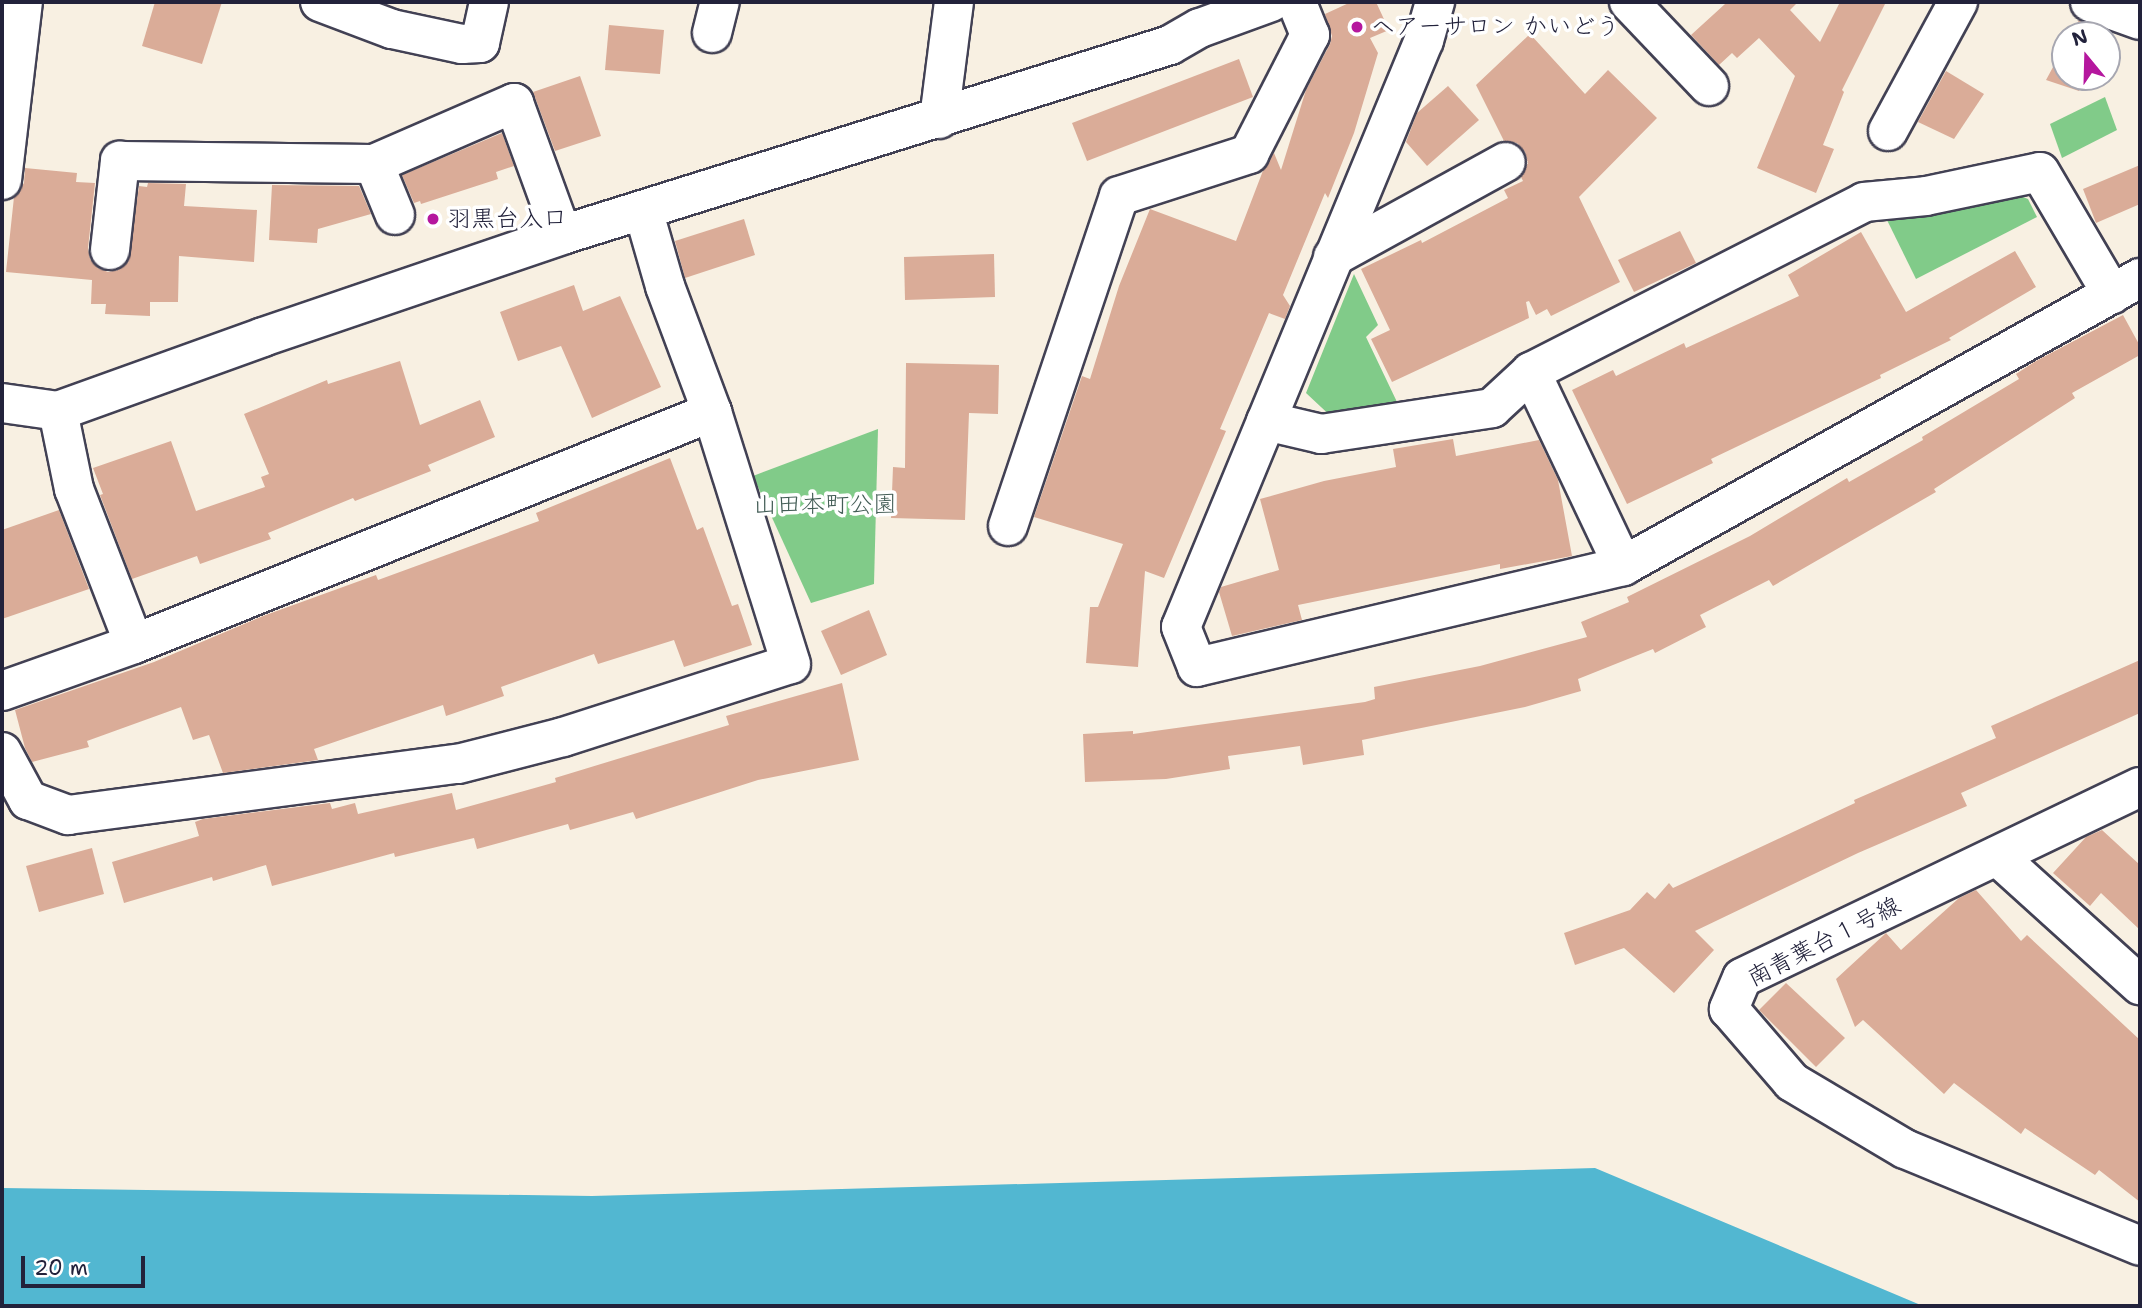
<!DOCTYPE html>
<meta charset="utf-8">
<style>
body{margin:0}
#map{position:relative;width:2142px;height:1308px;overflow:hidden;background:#f8f0e2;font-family:"Shantell Sans","Klee One",sans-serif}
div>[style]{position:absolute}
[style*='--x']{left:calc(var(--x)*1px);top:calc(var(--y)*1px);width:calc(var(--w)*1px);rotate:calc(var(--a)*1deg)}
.green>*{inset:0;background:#81cb89}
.water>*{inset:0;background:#52b7d1}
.building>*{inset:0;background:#daac98}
.roads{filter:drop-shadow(2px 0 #424154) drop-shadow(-2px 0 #424154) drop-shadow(0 2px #424154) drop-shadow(0 -2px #424154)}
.minor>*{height:38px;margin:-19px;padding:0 19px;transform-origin:19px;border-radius:19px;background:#fff}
.dots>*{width:19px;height:19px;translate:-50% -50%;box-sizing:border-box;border:4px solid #fff;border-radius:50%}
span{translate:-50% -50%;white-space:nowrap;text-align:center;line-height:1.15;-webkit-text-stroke:7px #fff;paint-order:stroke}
.poi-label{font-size:24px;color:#22223b}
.left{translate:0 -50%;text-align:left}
.park-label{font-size:24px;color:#435d56}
.street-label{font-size:24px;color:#22223b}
.frame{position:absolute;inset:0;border:4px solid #22223b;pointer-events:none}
.north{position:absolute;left:2051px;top:21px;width:70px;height:70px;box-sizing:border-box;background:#fff;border:2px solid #a7a7b1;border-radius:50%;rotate:341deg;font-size:19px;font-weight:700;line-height:28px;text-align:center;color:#22223b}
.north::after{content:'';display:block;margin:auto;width:24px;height:32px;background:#b5179e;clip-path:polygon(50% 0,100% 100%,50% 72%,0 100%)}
.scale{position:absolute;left:21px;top:1256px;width:124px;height:32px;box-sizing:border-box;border:4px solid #22223b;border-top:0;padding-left:9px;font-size:21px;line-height:24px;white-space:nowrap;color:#22223b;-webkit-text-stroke:5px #fff;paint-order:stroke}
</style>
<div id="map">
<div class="green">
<i style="clip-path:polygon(2105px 97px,2117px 130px,2062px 158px,2050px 124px)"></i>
<i style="clip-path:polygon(1998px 187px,2028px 199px,2037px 217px,1916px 279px,1886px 218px)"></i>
<i style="clip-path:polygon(1354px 274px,1378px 325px,1366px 337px,1397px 402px,1336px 421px,1306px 393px)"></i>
<i style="clip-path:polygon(878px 429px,874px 584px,811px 603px,753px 476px)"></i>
</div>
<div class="water">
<i style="clip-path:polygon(1595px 1168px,1923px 1306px,2px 1306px,2px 1188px,592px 1196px)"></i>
</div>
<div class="building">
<i style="clip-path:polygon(155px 2px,222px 2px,202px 64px,142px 46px)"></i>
<i style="clip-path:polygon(1351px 2px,1376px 2px,1389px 30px,1370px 38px,1378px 53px,1354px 133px,1328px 198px,1325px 193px,1283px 295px,1290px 306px,1285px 319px,1269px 313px,1220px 429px,1226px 431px,1164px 578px,1145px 571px,1138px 667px,1086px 663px,1090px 607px,1098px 607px,1123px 544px,1034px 517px,1082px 376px,1090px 379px,1119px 286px,1150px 209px,1236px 241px,1264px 168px,1274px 153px,1281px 170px,1306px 90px,1330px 44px,1332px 36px,1325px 14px)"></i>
<i style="clip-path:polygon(1723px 2px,1798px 2px,1790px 10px,1820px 42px,1840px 2px,1886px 2px,1842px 90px,1844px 92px,1823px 145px,1834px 149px,1816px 193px,1757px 168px,1795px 76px,1759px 38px,1737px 58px,1732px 53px,1719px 65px,1691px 35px,1725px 4px)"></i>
<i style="clip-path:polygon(2079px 20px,2107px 33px,2106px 35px,2071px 35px)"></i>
<i style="clip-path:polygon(609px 25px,664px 30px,660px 74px,605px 70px)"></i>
<i style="clip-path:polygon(1530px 34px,1585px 94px,1608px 70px,1657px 118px,1579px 197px,1620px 282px,1551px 316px,1547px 309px,1536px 315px,1529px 301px,1526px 302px,1529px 318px,1392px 382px,1371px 339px,1390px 330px,1361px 269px,1421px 240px,1422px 243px,1508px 198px,1504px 190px,1523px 181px,1521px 177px,1528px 163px,1525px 152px,1517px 143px,1504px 141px,1476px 85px)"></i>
<i style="clip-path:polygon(2065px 45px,2065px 77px,2086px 77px,2079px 91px,2046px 80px)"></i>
<i style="clip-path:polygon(1239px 59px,1253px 97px,1087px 161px,1072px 123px)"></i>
<i style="clip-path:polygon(1946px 71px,1984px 94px,1954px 139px,1918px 122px)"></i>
<i style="clip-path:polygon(580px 76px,601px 136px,555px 151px,533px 92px)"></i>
<i style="clip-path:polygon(1448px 86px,1479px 120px,1427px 166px,1406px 142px,1417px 113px)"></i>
<i style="clip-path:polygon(502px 133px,514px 166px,496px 172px,498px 179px,421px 204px,420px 201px,414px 203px,402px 175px)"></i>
<i style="clip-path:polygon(2140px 165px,2140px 204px,2096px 223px,2083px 189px)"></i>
<i style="clip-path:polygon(25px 168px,77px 173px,76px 182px,95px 183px,88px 248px,90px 259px,98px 268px,108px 272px,118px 270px,128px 262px,139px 186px,147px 187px,148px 183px,186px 184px,184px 206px,257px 210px,254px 262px,179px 256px,178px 302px,150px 302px,150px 316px,105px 314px,106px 304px,91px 304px,92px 280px,6px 272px,14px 197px,24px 183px)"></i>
<i style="clip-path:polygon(272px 185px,359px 186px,371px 214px,318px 229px,317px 243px,269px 240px)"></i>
<i style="clip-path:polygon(744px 219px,755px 255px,685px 278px,675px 241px)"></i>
<i style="clip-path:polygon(1680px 231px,1696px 263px,1634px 292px,1618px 260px)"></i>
<i style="clip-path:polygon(1861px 232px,1906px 312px,2015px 251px,2036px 287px,1949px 338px,1951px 340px,1880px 375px,1881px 378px,1711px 459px,1713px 463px,1627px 504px,1572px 390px,1613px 370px,1616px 376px,1684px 343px,1686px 348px,1799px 296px,1788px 275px)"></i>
<i style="clip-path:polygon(994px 254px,995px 297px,905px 300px,904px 257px)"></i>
<i style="clip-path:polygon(574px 285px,583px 311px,620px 296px,661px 387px,592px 418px,561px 346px,518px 361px,500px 312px)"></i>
<i style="clip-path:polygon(2123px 315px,2140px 346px,2140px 355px,2072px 393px,2075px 398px,1934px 489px,1936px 492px,1773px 586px,1769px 580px,1700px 615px,1706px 627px,1655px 653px,1653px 649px,1578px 679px,1581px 691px,1525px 707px,1362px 740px,1364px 755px,1303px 765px,1300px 746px,1228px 756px,1230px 769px,1166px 779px,1085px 782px,1083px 734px,1133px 731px,1133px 734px,1365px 702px,1375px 699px,1374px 687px,1480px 666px,1587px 637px,1581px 622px,1629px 602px,1627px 597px,1750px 536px,1847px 478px,1849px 482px,1923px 440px,1922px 437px,2019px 379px,2016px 374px,2036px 361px)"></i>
<i style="clip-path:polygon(400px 361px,420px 425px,480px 400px,495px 437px,428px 465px,431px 471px,355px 501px,353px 498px,268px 533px,271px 539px,200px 564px,197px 556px,132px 579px,100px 495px,103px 494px,93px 468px,171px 441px,196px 511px,265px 487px,261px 477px,269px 474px,244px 414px,327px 380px,328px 384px)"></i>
<i style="clip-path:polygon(906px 363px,999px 365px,998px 414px,969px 413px,965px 520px,891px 518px,893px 467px,905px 468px)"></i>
<i style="clip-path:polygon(1453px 439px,1456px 456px,1539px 440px,1558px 480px,1572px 556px,1500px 569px,1500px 564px,1298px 605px,1302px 620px,1232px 636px,1219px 592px,1221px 587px,1279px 570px,1260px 499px,1324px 481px,1396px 467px,1393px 449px)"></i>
<i style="clip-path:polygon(670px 458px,697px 530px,703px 527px,732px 606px,738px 604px,752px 645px,684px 667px,674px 640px,598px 664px,594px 654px,501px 687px,504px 696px,446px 716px,443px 705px,314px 749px,318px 760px,223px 773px,209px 735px,193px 740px,181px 707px,87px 741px,89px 747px,32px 762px,25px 748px,15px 710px,154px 662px,263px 616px,376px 575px,378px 580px,539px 521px,536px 513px)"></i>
<i style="clip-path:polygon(59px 510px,89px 589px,2px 619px,2px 530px)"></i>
<i style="clip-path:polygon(869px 610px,887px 655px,841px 675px,821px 631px)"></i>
<i style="clip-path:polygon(2140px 660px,2140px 713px,1961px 793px,1967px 806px,1858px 853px,1695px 931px,1714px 950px,1674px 993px,1624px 948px,1575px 965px,1564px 933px,1630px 910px,1647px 892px,1655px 899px,1669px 883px,1673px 888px,1855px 803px,1854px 800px,1996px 738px,1991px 726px)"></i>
<i style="clip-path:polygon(842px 683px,859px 760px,758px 780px,636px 819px,633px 812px,570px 830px,568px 824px,477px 849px,474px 838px,395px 857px,394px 853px,272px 886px,266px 865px,213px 881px,212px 877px,124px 903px,112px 862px,199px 836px,195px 822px,203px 819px,330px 803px,332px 809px,355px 803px,358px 814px,452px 793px,456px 810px,556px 782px,555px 778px,729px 725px,726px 716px)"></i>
<i style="clip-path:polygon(2102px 830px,2140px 865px,2140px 930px,2101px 893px,2090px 906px,2053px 873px,2086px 837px)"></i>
<i style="clip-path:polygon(92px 848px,104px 894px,39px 912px,26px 866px)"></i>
<i style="clip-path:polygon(1976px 890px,2021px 941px,2027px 935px,2140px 1040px,2140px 1202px,2099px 1170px,2095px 1175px,2025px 1128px,2021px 1134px,1954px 1083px,1944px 1094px,1863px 1020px,1855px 1027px,1836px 979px,1886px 933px,1901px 950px,1959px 898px)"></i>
<i style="clip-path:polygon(1786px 983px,1845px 1038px,1816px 1067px,1759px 1010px)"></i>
</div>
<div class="roads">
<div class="minor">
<i style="--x:320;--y:2;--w:77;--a:20.6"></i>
<i style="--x:392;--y:29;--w:72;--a:12.1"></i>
<i style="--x:462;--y:44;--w:18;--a:-3"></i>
<i style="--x:480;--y:43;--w:42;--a:-77.6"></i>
<i style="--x:1435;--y:2;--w:40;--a:106"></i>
<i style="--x:1424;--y:40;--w:635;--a:112.49"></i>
<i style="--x:1181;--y:627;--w:43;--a:68.2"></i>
<i style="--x:1197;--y:667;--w:438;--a:-13.3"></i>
<i style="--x:1623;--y:566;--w:592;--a:-29.12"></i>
<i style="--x:1629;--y:2;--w:116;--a:46.4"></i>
<i style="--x:2090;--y:2;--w:53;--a:19.8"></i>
<i style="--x:712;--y:33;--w:32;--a:-76"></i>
<i style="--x:939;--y:119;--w:118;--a:-82.7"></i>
<i style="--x:1888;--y:131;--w:147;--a:-61.5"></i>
<i style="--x:374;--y:164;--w:55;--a:67.6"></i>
<i style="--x:2;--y:180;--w:179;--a:-83.3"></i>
<i style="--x:110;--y:250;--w:90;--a:-83.6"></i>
<i style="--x:120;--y:161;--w:254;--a:0.7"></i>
<i style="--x:374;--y:164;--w:153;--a:-23.5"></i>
<i style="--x:514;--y:103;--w:140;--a:70"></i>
<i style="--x:1333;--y:257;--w:197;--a:-28.8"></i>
<i style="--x:2;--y:403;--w:57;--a:8.1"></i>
<i style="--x:58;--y:411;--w:218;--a:-19.8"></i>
<i style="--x:263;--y:337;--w:316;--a:-18.8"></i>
<i style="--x:562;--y:235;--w:637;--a:-17.35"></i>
<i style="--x:1170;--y:45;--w:34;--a:-30"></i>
<i style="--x:1200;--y:28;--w:76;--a:-20.1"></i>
<i style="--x:58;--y:411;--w:80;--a:78.4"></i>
<i style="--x:74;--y:489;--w:166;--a:68.8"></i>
<i style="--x:1266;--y:421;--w:57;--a:13.3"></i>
<i style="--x:1321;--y:434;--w:173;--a:-8.6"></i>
<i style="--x:1492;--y:408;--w:53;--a:-42.7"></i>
<i style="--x:1008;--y:526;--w:348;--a:-71.4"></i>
<i style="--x:1119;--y:196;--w:137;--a:-17.9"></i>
<i style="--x:1249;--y:154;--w:134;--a:-62.9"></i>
<i style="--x:1310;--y:35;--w:35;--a:-112"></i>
<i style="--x:1623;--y:566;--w:215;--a:-115.4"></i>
<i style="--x:1531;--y:372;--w:374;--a:-27"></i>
<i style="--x:1864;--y:202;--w:62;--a:-5.5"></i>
<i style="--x:1926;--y:196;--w:116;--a:-11.9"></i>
<i style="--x:2040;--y:172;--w:142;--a:59.5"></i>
<i style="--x:2;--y:691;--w:140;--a:-19.6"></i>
<i style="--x:134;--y:644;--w:623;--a:-21.87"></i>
<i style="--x:2;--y:752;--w:55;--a:61.6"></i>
<i style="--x:28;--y:800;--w:43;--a:20.6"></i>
<i style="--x:68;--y:815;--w:393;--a:-7.5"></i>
<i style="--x:458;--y:764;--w:108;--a:-14.4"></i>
<i style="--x:563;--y:737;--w:239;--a:-17.8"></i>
<i style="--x:791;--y:664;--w:264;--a:-107.4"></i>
<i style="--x:712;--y:412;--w:134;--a:-110.5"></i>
<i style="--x:665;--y:286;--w:79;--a:-106.1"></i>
<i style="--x:2140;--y:787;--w:441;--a:154.4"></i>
<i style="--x:1742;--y:978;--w:34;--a:113"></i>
<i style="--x:1729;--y:1009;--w:96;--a:49.2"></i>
<i style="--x:1792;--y:1082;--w:131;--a:30.7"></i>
<i style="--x:1905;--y:1149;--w:254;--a:22.4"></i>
<i style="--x:1997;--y:856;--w:193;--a:42.1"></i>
</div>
</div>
<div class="dots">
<i style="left:1357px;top:27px;background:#b5179e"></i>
<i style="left:433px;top:219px;background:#b5179e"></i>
</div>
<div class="poi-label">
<span class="left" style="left:1371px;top:27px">ヘアーサロン かいどう</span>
<span class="left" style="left:447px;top:219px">羽黒台入口</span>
</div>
<div class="park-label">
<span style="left:825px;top:505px">山田本町公園</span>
</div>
<div class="street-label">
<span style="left:1824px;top:942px;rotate:-27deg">南青葉台１号線</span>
</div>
<div class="frame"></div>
<div class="north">N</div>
<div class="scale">20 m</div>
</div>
